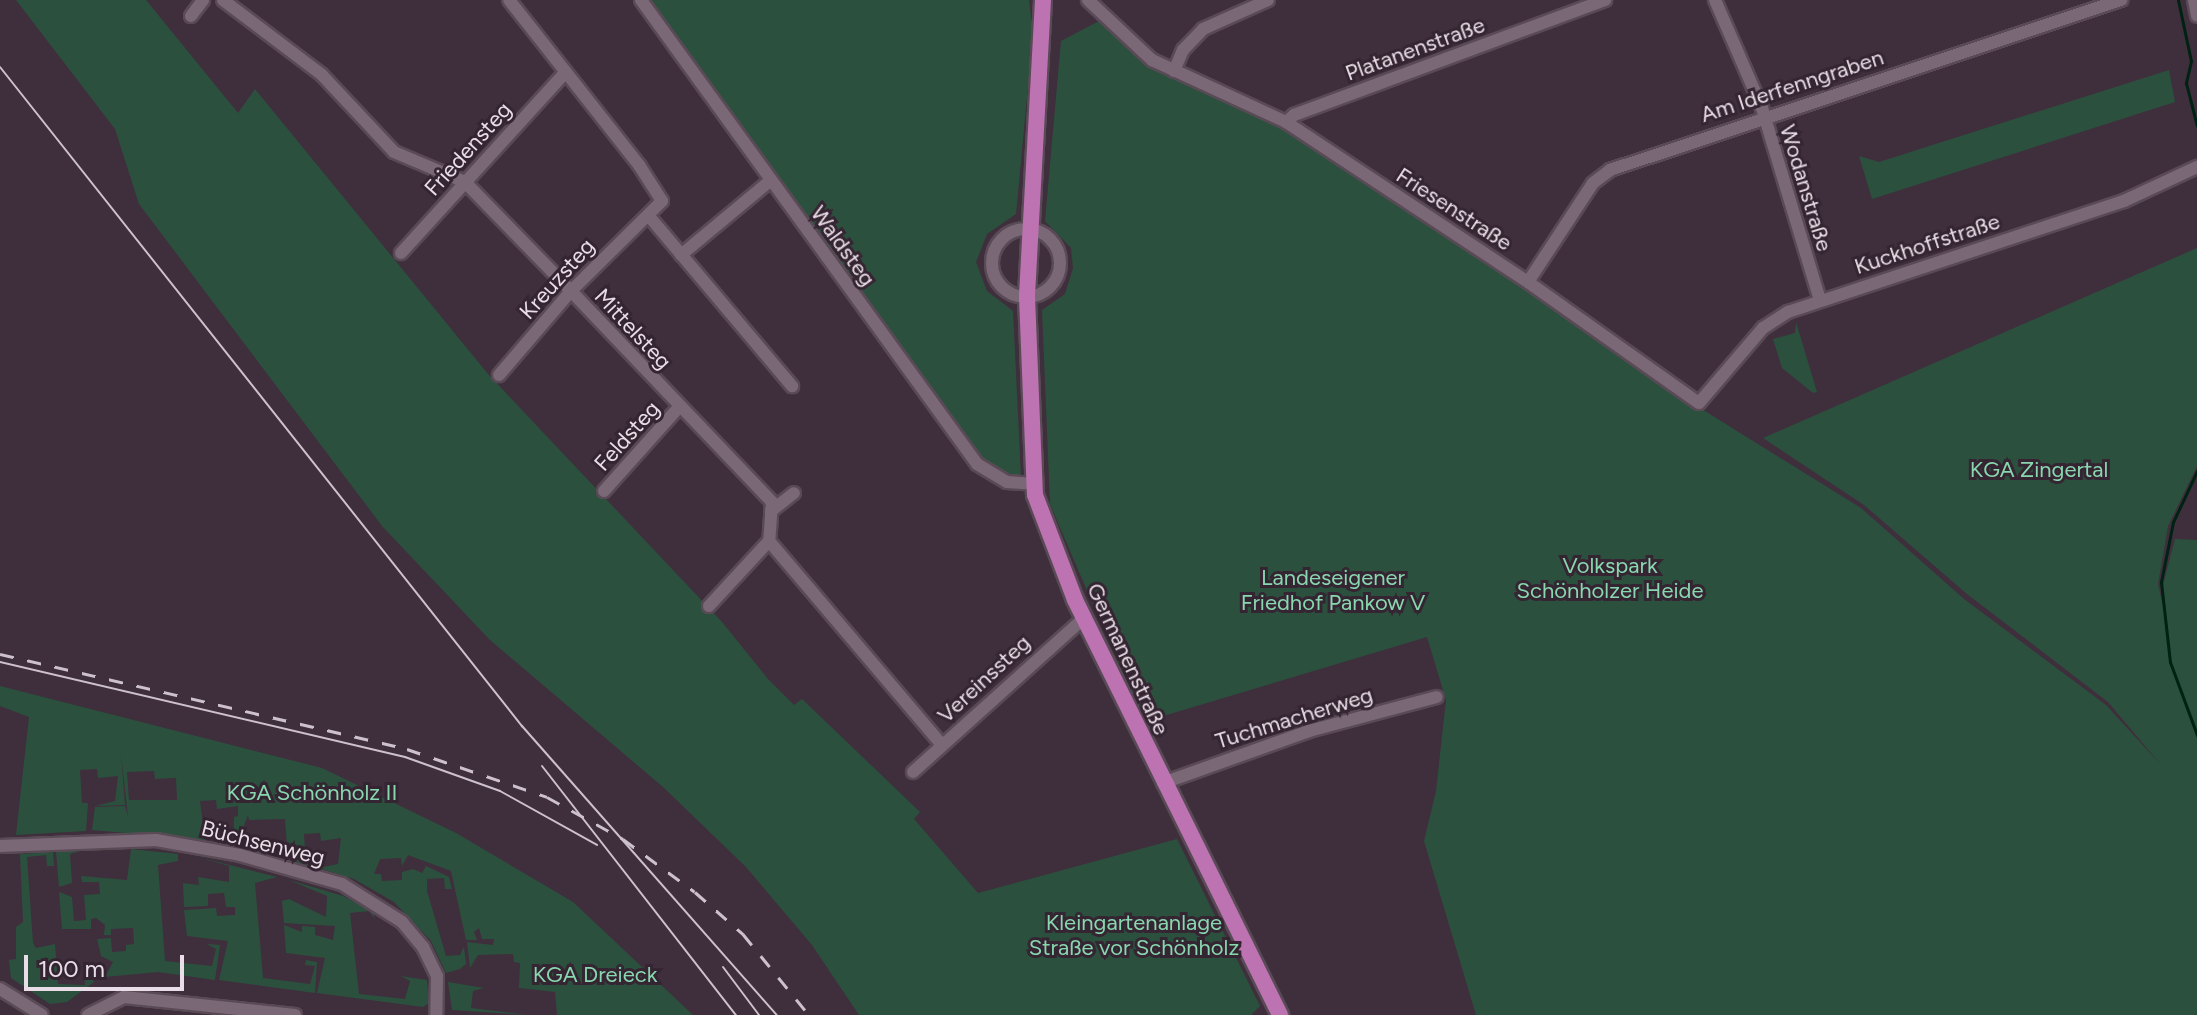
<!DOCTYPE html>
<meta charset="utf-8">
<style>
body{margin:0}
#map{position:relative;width:2197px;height:1015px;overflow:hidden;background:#3f2e3c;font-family:Figtree,sans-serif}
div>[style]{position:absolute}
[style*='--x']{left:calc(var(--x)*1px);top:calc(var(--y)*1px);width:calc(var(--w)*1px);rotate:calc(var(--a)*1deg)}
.green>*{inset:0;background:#2b513e}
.stream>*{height:3px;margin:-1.5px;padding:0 1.5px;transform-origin:1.5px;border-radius:1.5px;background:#002212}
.roads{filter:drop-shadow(2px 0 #594a56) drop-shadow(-2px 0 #594a56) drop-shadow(0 2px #594a56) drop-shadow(0 -2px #594a56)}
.minor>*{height:12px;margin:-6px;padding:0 6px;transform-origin:6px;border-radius:6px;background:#7b6877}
.minor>.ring{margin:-6px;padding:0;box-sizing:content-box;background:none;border:12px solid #7b6877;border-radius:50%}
.major>*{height:16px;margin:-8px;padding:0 8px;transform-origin:8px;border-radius:8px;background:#bd73b2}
.tram>*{height:2px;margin:-1px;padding:0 1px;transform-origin:1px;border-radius:1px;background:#cdc1cb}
.rail>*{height:3px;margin-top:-1.5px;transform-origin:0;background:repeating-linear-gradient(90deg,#cdc1cb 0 14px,transparent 0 28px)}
span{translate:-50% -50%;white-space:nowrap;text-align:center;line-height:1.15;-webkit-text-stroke:6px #352532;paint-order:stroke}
.street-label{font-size:22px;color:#e9dee7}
.park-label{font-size:22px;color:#88d7af}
.scale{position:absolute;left:24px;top:955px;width:160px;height:36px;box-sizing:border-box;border:4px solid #e9dee7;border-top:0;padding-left:10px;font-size:24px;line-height:28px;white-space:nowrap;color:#e9dee7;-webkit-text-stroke:6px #352532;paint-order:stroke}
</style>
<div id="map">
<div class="green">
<i style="clip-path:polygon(16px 0,146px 0,238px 113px,255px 89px,488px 374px,722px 622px,768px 679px,794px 705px,802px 699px,920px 812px,914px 819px,978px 893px,1177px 839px,1260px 1006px,1251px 1015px,859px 1015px,812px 945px,746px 867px,663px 787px,490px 640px,382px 526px,139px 204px,115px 129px)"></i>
<i style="clip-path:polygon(646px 0,1029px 0,1033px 33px,1016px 214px,987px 234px,976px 262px,987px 291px,1013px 311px,1021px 478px,1004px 476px,977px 457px)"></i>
<i style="clip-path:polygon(1101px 20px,1151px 66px,1277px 122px,1700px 408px,1861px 508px,1964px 599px,2106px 705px,2161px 765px,2108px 702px,1967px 594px,1864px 505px,1763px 438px,2197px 248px,2197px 466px,2168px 526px,2158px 584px,2166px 619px,2163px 585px,2175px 539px,2197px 540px,2197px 1015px,1476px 1015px,1424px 841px,1436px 791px,1446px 700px,1427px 637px,1143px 722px,1050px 504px,1042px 310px,1065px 294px,1073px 268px,1071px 248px,1045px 221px,1061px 41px)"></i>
<i style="clip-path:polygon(2169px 70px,2175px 102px,1872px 199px,1859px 156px,1879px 162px)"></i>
<i style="clip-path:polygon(1796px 322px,1817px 392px,1813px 393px,1782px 368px,1773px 339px,1795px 333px)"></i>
<i style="clip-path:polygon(evenodd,0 686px,322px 768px,456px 833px,573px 902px,693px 1015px,557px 1015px,555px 992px,519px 988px,520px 963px,514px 962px,513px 954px,478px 955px,470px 968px,467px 942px,493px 945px,494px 939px,482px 939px,479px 928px,474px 932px,477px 940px,466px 940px,451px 871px,408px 855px,402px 866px,401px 858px,380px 859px,374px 874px,381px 874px,382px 881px,402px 880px,402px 872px,413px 869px,422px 873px,426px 866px,449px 877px,452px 889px,445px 889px,444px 878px,427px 879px,427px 891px,446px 956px,460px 955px,464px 947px,466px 964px,460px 969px,446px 973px,431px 941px,394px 902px,354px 879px,318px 868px,338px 864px,341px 838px,321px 841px,320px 833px,304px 834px,306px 863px,312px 867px,245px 848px,251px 840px,252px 848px,287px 846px,285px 819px,249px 820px,248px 815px,241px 833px,213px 834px,234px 832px,234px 817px,238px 816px,238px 806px,217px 809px,216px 800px,200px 801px,205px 840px,92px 830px,95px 807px,125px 806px,128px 817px,121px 754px,125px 805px,95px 806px,115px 801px,118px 776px,98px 778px,97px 769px,80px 770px,82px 803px,88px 803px,86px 831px,16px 835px,29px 717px,0 706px,0 686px,154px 771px,155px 779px,176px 778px,177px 800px,129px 800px,127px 772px,154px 771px)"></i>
<i style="clip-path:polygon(131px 849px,178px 854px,178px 861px,158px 865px,165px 961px,212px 966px,216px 949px,207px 944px,220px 945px,215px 980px,158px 972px,105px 977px,113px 962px,101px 956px,97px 939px,111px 938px,112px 952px,126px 951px,126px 945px,134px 944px,133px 928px,111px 929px,111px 935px,104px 935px,105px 925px,96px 918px,91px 919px,91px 929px,62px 929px,59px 892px,72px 897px,74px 921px,86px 920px,84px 895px,100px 894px,99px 882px,82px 882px,81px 876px,127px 880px)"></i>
<i style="clip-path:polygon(81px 851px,70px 854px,72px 883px,59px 887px,56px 852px)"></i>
<i style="clip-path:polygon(53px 852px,54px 866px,47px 866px,46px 855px,27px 857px,33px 943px,36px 948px,55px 944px,58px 984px,85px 985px,84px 973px,90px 972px,94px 982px,67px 1002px,50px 1004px,11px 978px,9px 960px,16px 959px,16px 927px,23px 922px,20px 854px)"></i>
<i style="clip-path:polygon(194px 856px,277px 877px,255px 883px,263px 978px,310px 984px,315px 966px,305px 965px,306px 960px,317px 962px,315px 993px,219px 980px,228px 941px,187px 936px,184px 910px,216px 908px,217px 916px,235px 915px,235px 907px,226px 907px,224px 893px,208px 894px,208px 906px,184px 907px,183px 883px,199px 885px,198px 877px,229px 882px,229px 866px)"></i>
<i style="clip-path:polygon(289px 880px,343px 896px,374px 912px,374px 918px,369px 911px,350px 913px,359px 994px,405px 999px,410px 981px,401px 976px,427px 980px,429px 1003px,423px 1007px,317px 993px,325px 958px,286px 953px,284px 925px,302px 932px,302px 926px,315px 927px,315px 935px,333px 940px,335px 926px,284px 923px,282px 901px,289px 899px,326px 917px,327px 896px)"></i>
<i style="clip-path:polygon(448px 982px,484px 988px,473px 991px,471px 1008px,528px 1015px,452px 1010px)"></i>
</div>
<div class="stream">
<i style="--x:2178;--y:0;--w:62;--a:78"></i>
<i style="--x:2191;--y:61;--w:23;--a:103"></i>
<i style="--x:2186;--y:83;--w:44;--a:75.7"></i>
<i style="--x:2197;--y:471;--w:56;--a:115.2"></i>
<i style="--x:2173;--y:522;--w:61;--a:101.3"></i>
<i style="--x:2161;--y:582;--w:81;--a:83.6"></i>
<i style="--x:2170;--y:662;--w:78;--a:69.7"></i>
</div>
<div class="roads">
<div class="minor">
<i style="--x:223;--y:0;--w:124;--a:37.1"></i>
<i style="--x:322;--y:75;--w:105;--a:46.9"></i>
<i style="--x:394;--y:152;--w:77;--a:22.9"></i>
<i style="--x:465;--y:182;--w:152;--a:45.8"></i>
<i style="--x:571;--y:291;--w:291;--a:46.4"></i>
<i style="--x:772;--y:502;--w:39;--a:94"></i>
<i style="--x:769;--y:541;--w:267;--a:49.7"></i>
<i style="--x:641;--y:0;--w:573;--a:54.09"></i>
<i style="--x:977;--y:464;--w:35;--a:31"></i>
<i style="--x:1007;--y:482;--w:27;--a:4"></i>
<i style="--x:1088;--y:0;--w:88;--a:43.2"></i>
<i style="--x:1152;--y:60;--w:148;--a:24.8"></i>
<i style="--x:1286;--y:122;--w:290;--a:33.5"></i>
<i style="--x:1528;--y:282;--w:209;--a:35.3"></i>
<i style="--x:1699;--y:403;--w:99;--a:-49.5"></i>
<i style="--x:1763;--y:328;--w:30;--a:-33"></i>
<i style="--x:1788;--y:312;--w:354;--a:-18.3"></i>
<i style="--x:2124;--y:201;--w:81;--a:-25"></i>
<i style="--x:1715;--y:0;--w:118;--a:66.5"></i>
<i style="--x:1762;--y:108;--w:201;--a:73.2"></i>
<i style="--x:2194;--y:0;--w:16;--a:79"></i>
<i style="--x:191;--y:16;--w:20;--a:-53"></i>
<i style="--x:1174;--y:71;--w:23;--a:-67"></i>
<i style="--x:1183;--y:50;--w:29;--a:-46"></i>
<i style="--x:1203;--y:29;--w:71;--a:-24"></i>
<i style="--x:1286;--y:122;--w:11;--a:-41"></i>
<i style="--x:1294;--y:115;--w:332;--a:-20.3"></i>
<i style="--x:648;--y:215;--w:224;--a:49.9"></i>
<i class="ring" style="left:992px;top:229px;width:56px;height:56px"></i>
<i style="--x:401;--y:253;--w:244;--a:-47.7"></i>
<i style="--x:681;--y:255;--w:117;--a:-39.8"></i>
<i style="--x:1528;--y:282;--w:118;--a:-56.7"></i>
<i style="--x:1593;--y:183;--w:21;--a:-37"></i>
<i style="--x:1610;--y:170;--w:539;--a:-18.4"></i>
<i style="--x:499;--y:375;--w:111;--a:-49.4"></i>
<i style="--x:571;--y:291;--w:128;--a:-44.7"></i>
<i style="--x:662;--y:201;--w:43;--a:-122.6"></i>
<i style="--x:639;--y:165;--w:210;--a:-128.2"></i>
<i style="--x:604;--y:491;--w:113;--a:-48.2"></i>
<i style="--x:771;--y:511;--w:29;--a:-38"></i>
<i style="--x:709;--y:606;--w:88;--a:-47.3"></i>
<i style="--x:913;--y:772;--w:230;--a:-42"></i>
<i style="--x:1163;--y:783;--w:155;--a:-19.6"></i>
<i style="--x:1309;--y:731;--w:132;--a:-14.9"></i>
<i style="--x:0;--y:846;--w:156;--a:-2.2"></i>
<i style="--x:156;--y:840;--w:85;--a:10.1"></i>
<i style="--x:240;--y:855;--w:106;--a:15.9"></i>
<i style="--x:342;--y:884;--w:71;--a:32.3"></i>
<i style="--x:402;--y:922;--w:33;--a:50"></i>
<i style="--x:423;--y:947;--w:32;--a:64"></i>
<i style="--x:437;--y:976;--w:39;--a:91"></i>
<i style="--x:0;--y:989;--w:49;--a:31.8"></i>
<i style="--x:88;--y:1015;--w:40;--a:-26.6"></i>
<i style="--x:124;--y:997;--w:172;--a:6"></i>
</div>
<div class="major">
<i style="--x:1043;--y:0;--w:297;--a:93.1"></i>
<i style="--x:1027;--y:297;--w:198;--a:87.7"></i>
<i style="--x:1035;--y:495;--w:112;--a:69.1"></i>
<i style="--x:1075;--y:600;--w:463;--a:63.7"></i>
</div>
</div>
<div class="tram">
<i style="--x:0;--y:67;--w:841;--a:51.62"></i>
<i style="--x:522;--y:726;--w:385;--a:48.6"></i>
<i style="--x:0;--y:662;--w:416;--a:13.2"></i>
<i style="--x:405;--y:757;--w:101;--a:19.7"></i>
<i style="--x:500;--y:791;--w:111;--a:29.1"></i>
<i style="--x:542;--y:766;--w:316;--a:52.1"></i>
<i style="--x:723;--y:967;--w:60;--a:53.1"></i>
</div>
<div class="rail">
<i style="--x:0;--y:654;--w:418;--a:13.1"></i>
<i style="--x:407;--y:749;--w:148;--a:18.9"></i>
<i style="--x:547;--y:797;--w:87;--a:28.9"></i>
<i style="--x:623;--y:839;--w:89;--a:36.4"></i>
<i style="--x:695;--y:892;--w:64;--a:41.2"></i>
<i style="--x:743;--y:934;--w:104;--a:50.8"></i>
</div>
<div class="street-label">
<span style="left:1415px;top:49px;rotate:-20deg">Platanenstraße</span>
<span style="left:1792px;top:86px;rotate:-18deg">Am Iderfenngraben</span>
<span style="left:468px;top:149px;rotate:-48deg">Friedensteg</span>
<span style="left:1806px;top:188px;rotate:73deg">Wodanstraße</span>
<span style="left:1454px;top:209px;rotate:33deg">Friesenstraße</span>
<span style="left:1927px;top:244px;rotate:-18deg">Kuckhoffstraße</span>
<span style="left:843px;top:246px;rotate:54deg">Waldsteg</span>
<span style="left:557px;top:279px;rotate:-48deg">Kreuzsteg</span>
<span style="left:633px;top:329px;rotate:47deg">Mittelsteg</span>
<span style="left:627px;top:436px;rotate:-48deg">Feldsteg</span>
<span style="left:1128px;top:659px;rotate:65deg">Germanenstraße</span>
<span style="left:984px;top:679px;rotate:-43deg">Vereinssteg</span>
<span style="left:1294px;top:718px;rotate:-17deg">Tuchmacherweg</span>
<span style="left:263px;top:843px;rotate:14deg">Büchsenweg</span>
</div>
<div class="park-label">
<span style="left:2039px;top:470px">KGA Zingertal</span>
<span style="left:1610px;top:578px">Volkspark<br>Schönholzer Heide</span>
<span style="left:1333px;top:590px">Landeseigener<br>Friedhof Pankow V</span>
<span style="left:312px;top:793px">KGA Schönholz II</span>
<span style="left:1134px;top:935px">Kleingartenanlage<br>Straße vor Schönholz</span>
<span style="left:595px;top:975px">KGA Dreieck</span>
</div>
<div class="scale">100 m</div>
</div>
